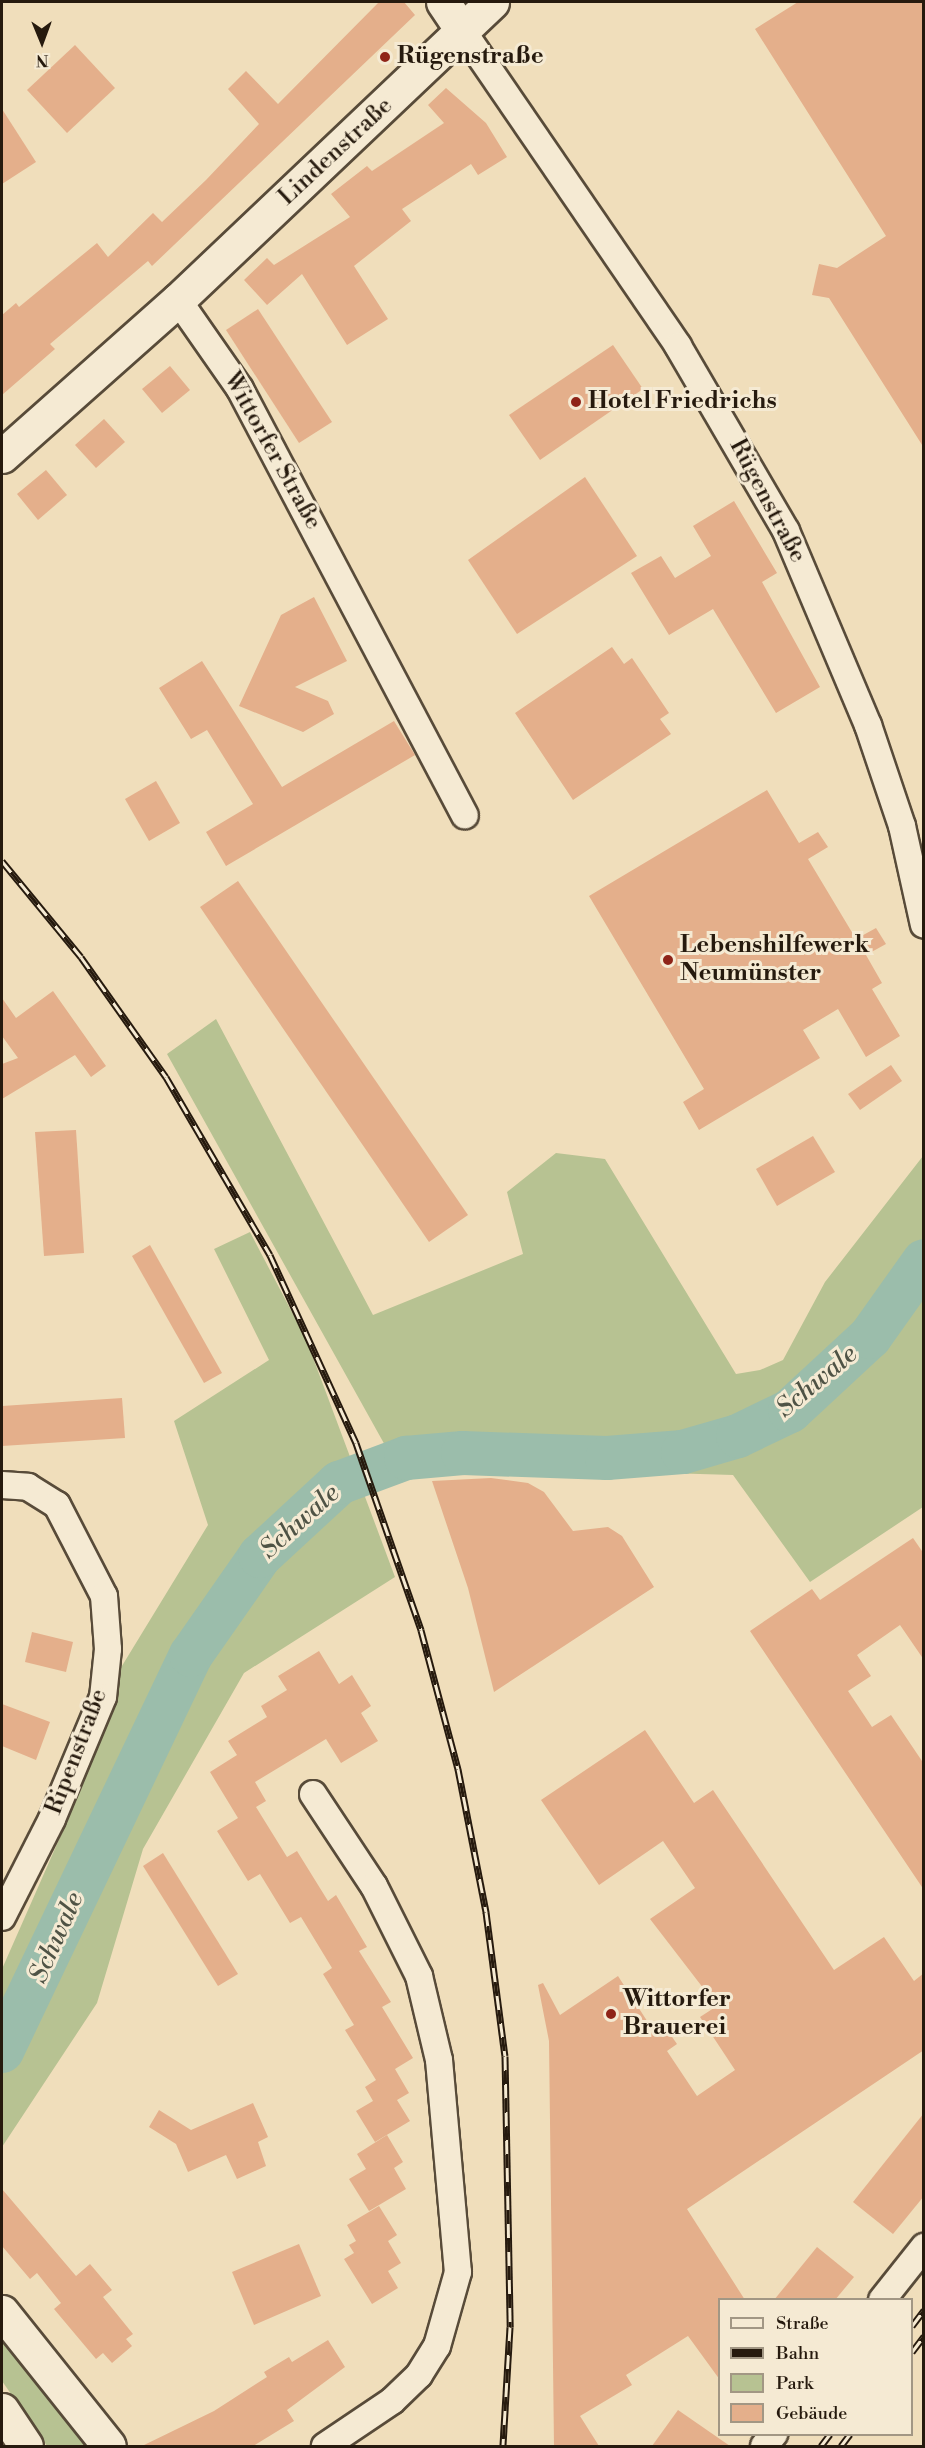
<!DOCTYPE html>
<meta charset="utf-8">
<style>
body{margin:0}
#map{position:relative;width:925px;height:2448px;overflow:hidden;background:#f0debb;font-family:"Libre Bodoni",serif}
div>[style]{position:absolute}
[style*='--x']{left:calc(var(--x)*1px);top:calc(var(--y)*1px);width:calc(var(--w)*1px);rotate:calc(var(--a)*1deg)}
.green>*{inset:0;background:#b7c292}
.river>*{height:44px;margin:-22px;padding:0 22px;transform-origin:22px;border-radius:22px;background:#9bbdab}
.building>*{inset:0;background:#e4af8b}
.roads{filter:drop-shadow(2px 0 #584b39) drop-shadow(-2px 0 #584b39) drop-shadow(0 2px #584b39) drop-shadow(0 -2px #584b39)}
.street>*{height:26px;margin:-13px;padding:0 13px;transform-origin:13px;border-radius:13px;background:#f5ead3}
.secondary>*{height:33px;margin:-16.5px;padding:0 16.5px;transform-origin:16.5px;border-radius:16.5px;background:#f5ead3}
.rail>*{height:7px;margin-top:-3.5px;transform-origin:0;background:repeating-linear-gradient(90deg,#f5ead3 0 14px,#261a0e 0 28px);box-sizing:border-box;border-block:2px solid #261a0e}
.dots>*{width:16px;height:16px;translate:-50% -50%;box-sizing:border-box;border:3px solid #f5ead3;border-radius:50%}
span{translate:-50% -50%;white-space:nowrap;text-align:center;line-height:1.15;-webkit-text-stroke:6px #f5ead3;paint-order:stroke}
.poi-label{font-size:24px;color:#261a0e;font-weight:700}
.left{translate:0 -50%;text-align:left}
.street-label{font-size:24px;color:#261a0e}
.water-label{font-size:26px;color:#4f5345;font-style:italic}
.frame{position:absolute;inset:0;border:3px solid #261a0e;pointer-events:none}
.legend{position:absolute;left:718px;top:2298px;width:195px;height:138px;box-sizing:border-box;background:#f5ead3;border:2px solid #a29784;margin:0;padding:8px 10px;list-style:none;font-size:18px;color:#261a0e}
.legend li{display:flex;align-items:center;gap:12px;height:30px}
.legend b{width:30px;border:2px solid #a29784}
.north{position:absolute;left:12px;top:12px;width:60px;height:60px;-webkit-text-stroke:4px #f5ead3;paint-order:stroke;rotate:179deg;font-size:16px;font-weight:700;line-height:24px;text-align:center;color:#261a0e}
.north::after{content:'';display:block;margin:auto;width:21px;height:27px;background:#261a0e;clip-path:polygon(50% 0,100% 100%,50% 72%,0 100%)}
</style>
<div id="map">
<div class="green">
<i style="clip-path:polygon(216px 1019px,373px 1315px,523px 1254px,507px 1192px,556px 1153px,605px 1159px,736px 1374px,760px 1370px,783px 1360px,825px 1282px,923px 1156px,923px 1507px,810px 1582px,733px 1475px,396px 1465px,167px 1054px)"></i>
<i style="clip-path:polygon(250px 1232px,306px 1339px,395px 1577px,244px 1673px,143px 1849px,97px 2003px,2px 2147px,2px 1969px,65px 1826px,103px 1697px,208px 1525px,174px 1421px,269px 1360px,214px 1249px)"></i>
<i style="clip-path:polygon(2px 2332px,95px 2446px,47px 2446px,2px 2381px)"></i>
</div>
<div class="river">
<i style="--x:2;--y:2051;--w:439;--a:-64.5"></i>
<i style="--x:191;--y:1655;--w:121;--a:-55.1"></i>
<i style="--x:260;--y:1556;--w:108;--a:-42.7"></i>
<i style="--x:339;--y:1483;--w:72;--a:-20.5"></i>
<i style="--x:406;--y:1458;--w:57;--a:-5"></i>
<i style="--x:463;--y:1453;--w:144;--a:2"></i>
<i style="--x:607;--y:1458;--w:76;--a:-4.5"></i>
<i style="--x:683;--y:1452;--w:57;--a:-16.2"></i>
<i style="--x:738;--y:1436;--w:58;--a:-25.7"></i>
<i style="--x:790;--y:1411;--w:109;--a:-42.8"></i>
<i style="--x:870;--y:1337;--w:93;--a:-54.6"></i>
</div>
<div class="building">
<i style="clip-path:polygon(379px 2px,404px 2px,415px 15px,152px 266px,148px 261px,50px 344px,55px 349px,2px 395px,2px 315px,16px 303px,19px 307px,97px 243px,108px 257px,153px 213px,162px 222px,206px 180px,259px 124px,228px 89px,246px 71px,278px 104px)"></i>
<i style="clip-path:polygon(798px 2px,924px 2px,924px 448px,829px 298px,812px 295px,819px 264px,837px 268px,886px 236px,755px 29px)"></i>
<i style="clip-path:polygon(75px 45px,115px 88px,67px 133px,27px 90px)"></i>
<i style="clip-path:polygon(446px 88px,486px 123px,507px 157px,478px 175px,471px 164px,402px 209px,411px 221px,354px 266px,388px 319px,347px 345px,302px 274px,267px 305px,244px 280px,267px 258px,274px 265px,350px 217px,331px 194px,367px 166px,372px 171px,444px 123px,428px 105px)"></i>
<i style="clip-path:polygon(2px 109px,36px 162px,2px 184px)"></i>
<i style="clip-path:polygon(258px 309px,332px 422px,299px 443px,226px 330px)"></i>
<i style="clip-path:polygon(613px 345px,643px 389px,540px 460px,509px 415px)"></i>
<i style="clip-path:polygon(170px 366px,190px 390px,162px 413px,142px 389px)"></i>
<i style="clip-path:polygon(104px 419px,125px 442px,96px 468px,75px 445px)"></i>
<i style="clip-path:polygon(46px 470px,67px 495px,38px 520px,17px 494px)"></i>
<i style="clip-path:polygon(585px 477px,637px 556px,517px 634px,468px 560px)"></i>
<i style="clip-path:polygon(734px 501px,777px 573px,762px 582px,820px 687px,776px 713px,713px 609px,669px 635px,631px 573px,661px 556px,675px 578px,711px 556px,693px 526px)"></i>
<i style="clip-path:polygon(314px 597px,347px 661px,295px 687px,328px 701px,334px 714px,303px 732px,239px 706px,281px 615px)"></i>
<i style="clip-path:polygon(612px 647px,624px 664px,632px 658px,669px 713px,660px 719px,671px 734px,573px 800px,515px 713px)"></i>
<i style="clip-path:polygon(202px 661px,282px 787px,394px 721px,415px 755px,226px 866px,206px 832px,253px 804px,207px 730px,191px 739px,159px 688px)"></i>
<i style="clip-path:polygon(156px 781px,180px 823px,149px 841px,125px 799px)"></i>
<i style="clip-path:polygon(767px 790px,799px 843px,818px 832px,828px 847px,808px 859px,856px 939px,876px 928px,886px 944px,866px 955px,882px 983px,872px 989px,900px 1036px,866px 1057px,838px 1009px,803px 1030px,820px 1058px,699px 1130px,683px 1102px,704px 1089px,589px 896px)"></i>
<i style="clip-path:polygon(238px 881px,468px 1215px,429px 1242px,200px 907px)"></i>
<i style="clip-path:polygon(53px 991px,106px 1066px,91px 1077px,75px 1055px,2px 1099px,2px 1064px,18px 1058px,2px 1036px,2px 998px,16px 1018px)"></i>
<i style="clip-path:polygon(891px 1065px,902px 1081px,860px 1110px,848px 1094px)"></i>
<i style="clip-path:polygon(76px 1130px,84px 1253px,44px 1256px,35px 1132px)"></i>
<i style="clip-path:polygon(813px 1136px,835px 1172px,777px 1206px,756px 1169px)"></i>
<i style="clip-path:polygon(150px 1245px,222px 1373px,204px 1383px,132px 1256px)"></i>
<i style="clip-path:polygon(122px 1398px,125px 1438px,2px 1446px,2px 1406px)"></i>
<i style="clip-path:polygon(491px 1478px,528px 1483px,544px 1492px,573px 1531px,608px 1527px,622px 1536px,654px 1587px,494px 1692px,468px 1588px,432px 1481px)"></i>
<i style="clip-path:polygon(913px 1538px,924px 1554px,924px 1660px,900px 1625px,857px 1655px,871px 1676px,848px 1691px,872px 1727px,891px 1715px,924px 1764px,924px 1890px,750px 1631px,812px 1589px,820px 1600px)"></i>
<i style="clip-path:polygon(32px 1632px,73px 1642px,66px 1672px,25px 1662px)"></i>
<i style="clip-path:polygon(319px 1651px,339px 1684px,352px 1675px,371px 1706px,361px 1713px,378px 1741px,341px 1763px,326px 1739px,255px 1782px,266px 1801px,256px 1807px,287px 1857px,297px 1851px,328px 1901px,336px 1895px,367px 1947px,359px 1951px,391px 2002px,382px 2007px,413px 2058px,395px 2069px,409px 2093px,397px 2100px,410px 2121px,375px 2142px,356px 2111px,373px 2101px,365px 2087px,376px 2080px,345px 2030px,354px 2025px,323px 1974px,332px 1968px,301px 1917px,290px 1923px,260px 1874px,248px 1881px,217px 1831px,238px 1818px,210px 1772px,237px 1755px,228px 1741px,267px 1717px,261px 1706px,287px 1690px,278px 1676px)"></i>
<i style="clip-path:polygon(2px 1704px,50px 1722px,36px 1760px,2px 1746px)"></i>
<i style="clip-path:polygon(645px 1730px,694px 1803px,713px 1790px,834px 1970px,884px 1937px,914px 1981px,924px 1973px,924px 2050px,687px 2209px,745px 2300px,720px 2300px,720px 2380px,688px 2336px,626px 2375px,632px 2385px,580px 2416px,599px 2446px,554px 2446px,549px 2041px,538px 1985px,543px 1983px,560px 2015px,618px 1976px,651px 2027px,661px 2021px,677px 2044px,667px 2051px,697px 2096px,735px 2070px,700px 2017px,717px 2006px,650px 1919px,695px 1888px,663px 1841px,599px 1885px,541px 1800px)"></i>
<i style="clip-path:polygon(163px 1853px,238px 1974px,218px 1986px,143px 1866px)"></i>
<i style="clip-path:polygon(253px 2103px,268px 2137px,258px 2142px,266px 2166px,237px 2179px,226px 2155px,188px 2172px,176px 2144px,149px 2127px,159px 2110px,191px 2130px)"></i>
<i style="clip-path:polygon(924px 2113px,924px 2196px,893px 2234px,853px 2202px)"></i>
<i style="clip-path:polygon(387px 2135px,403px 2162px,394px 2168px,406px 2189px,369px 2211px,349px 2179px,366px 2169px,357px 2154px)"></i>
<i style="clip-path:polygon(2px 2189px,76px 2276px,90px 2264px,112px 2290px,103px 2297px,133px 2334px,126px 2339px,132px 2346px,112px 2363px,103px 2353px,96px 2359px,54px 2309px,61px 2303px,37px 2273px,30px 2279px,2px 2246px)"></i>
<i style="clip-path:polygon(379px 2206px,397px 2235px,388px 2241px,401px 2263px,388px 2271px,398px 2288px,372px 2304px,344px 2259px,354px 2253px,349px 2245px,356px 2241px,347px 2225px)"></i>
<i style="clip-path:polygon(299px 2244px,321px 2296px,254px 2325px,232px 2272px)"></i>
<i style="clip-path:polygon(817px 2247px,854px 2277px,835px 2300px,774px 2300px)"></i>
<i style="clip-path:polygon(328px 2340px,345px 2367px,287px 2410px,294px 2421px,253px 2446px,142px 2446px,214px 2411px,267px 2377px,264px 2372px,289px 2357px,292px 2362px)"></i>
<i style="clip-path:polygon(678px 2410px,730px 2446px,652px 2446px)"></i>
</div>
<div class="roads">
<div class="street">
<i style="--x:462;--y:30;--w:383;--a:55.6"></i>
<i style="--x:678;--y:346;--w:214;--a:59.7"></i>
<i style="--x:786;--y:531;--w:211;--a:67.1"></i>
<i style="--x:868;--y:725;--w:107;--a:71.4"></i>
<i style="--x:902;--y:826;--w:101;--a:77.5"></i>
<i style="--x:178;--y:300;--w:108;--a:55.1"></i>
<i style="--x:240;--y:389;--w:482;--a:62.2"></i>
<i style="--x:2;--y:1485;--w:26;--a:4"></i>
<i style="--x:28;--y:1487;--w:34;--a:32"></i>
<i style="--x:57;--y:1505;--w:102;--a:62.7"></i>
<i style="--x:104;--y:1596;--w:53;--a:85.7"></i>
<i style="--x:108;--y:1649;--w:48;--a:95.9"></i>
<i style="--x:103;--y:1697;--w:132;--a:112.7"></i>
<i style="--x:52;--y:1819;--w:110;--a:117"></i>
<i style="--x:313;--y:1794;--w:110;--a:56.5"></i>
<i style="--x:374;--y:1886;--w:101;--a:63.4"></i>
<i style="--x:419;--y:1976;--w:86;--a:76.6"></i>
<i style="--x:439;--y:2060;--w:213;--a:84.9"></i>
<i style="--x:458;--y:2272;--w:77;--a:105.8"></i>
<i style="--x:437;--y:2346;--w:34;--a:122"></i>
<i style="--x:419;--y:2375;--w:37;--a:136"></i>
<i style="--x:392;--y:2401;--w:81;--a:146.1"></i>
<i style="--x:882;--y:2300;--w:68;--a:-51.6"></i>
<i style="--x:764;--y:2446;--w:16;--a:-50"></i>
</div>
<div class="secondary">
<i style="--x:443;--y:2;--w:34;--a:56"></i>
<i style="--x:2;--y:456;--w:235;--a:-41.6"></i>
<i style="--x:178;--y:300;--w:433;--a:-43.5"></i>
<i style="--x:2;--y:2312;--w:171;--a:51.4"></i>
<i style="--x:2;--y:2410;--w:43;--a:56.3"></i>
</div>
</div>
<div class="rail">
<i style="--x:2;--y:861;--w:124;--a:50.5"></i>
<i style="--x:81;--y:957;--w:147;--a:54.7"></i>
<i style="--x:166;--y:1077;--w:206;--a:59.7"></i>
<i style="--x:270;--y:1255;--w:207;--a:65.4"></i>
<i style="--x:356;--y:1443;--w:198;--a:70.8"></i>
<i style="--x:421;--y:1630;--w:144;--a:75.1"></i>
<i style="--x:458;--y:1769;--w:146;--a:78.9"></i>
<i style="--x:486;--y:1912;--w:145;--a:82.5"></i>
<i style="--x:505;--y:2056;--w:271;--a:88.9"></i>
<i style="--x:510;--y:2327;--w:119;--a:93.4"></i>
<i style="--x:912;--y:2326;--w:20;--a:-53"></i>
<i style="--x:912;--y:2352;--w:20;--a:-53"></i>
<i style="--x:821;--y:2446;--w:15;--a:-53"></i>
<i style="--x:841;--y:2446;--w:15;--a:-53"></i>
</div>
<div class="dots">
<i style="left:385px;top:57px;background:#8f2418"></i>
<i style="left:576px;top:402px;background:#8f2418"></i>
<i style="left:668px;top:960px;background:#8f2418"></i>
<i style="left:611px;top:2014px;background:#8f2418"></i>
</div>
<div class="poi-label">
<span class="left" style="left:397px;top:57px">Rügenstraße</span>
<span class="left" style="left:588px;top:402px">Hotel Friedrichs</span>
<span class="left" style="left:680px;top:960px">Lebenshilfewerk<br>Neumünster</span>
<span class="left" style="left:623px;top:2014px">Wittorfer<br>Brauerei</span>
</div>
<div class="street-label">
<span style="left:336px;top:152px;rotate:-43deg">Lindenstraße</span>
<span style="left:272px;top:451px;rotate:61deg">Wittorfer Straße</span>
<span style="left:767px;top:501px;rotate:62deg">Rügenstraße</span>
<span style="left:77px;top:1752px;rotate:-69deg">Ripenstraße</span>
</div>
<div class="water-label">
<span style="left:817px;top:1382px;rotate:-40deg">Schwale</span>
<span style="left:300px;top:1522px;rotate:-42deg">Schwale</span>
<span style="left:57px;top:1938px;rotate:-66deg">Schwale</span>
</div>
<div class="frame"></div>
<ul class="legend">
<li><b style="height:8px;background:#f5ead3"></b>Straße</li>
<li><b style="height:8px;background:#261a0e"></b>Bahn</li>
<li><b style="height:16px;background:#b7c292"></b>Park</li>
<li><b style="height:16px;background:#e4af8b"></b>Gebäude</li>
</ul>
<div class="north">N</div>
</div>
